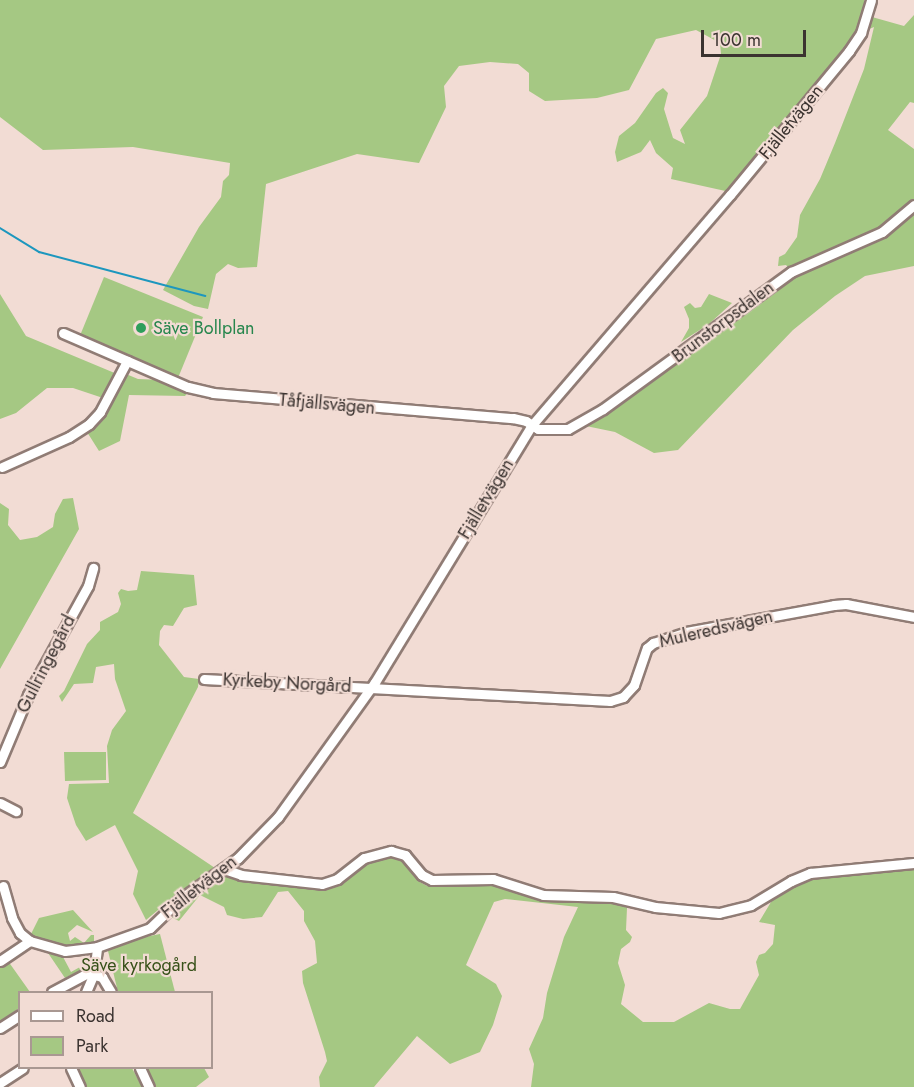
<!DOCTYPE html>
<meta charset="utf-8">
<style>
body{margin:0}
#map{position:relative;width:914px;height:1087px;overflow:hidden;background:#f2dcd4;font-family:Jost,sans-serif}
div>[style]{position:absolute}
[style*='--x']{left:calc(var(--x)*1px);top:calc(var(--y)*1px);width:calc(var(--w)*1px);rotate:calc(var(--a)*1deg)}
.green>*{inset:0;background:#a5c883}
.stream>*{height:2px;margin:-1px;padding:0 1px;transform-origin:1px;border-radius:1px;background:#1d97be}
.roads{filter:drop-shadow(2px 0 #907c75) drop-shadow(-2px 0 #907c75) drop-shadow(0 2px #907c75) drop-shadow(0 -2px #907c75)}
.minor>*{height:9px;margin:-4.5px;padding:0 4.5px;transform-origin:4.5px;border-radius:4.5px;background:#fff}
.dots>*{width:16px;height:16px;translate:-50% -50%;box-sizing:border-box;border:3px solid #f2dcd4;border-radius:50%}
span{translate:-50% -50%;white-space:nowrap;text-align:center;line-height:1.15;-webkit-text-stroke:4.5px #f2dcd4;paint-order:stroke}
.street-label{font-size:18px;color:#3b3330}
.leisure-label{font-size:18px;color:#27864d}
.left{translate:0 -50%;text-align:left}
.park-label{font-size:18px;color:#375119}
.legend{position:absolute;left:18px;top:991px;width:195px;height:78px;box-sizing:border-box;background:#f2dcd4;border:2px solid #a99892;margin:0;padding:8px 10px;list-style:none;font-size:18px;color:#3b3330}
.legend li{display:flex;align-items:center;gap:12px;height:30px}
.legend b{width:30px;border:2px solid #a99892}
.scale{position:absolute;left:701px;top:30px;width:105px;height:27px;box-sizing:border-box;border:3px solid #3b3330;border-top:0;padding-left:8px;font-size:18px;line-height:21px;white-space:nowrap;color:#3b3330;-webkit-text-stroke:4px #f2dcd4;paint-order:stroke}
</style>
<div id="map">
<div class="green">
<i style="clip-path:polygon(0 0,864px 0,872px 17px,904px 26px,914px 15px,914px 103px,910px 102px,888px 130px,914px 149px,914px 266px,865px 276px,835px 296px,793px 330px,678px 450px,654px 453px,615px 432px,586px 426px,794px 274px,786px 265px,778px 266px,779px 257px,785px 254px,797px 237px,800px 215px,820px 179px,835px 143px,864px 69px,874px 27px,855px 35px,730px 192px,671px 179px,673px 168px,656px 153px,650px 140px,641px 152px,617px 162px,615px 152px,619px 136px,635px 123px,656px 93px,663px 88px,668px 93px,664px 109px,673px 138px,685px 144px,680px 130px,707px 96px,721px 54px,720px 43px,696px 30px,656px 39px,629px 90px,597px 98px,545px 101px,529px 91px,529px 73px,518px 64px,490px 62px,459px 66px,444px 86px,446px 107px,419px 163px,357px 154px,266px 184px,257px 267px,238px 268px,228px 264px,216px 274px,208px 309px,194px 306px,163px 290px,199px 227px,221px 197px,223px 181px,229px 175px,230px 163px,133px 147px,43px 150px,0 117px)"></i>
<i style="clip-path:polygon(104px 277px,203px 317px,178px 378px,79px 338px)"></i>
<i style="clip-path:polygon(0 294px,26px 336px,117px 374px,103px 398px,73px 388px,47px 388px,16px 413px,0 419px)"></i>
<i style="clip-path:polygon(709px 294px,732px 303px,709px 324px,681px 342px,689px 328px,689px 319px,684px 307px,690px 303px,695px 308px,701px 307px)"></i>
<i style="clip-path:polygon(126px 374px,138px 379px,162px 380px,189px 391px,185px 396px,129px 395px,120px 441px,99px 451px,87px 432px,106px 412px)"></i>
<i style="clip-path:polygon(73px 498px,79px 529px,0 669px,0 503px,9px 509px,8px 525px,20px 540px,37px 537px,53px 527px,55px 514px,63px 499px)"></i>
<i style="clip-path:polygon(141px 571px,194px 575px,197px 605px,184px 608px,173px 626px,164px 625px,160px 631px,159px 645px,184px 677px,199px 679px,198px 687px,133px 813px,215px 868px,181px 891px,146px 920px,133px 894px,138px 871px,115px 825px,86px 841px,76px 825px,67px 798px,69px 784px,109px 783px,107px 746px,112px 730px,126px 711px,115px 679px,114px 664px,96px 667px,93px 683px,74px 684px,62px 702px,59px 696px,64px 691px,87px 644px,100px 630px,100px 622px,118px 612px,121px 604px,118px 593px,121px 589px,128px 591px,137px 590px)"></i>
<i style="clip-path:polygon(64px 752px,106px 752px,106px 780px,65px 781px)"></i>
<i style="clip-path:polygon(394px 855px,404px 860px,418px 881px,427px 886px,492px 884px,544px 898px,580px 902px,614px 901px,627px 908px,626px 930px,632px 937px,630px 942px,621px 949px,618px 963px,625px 985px,621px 1004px,643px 1022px,674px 1022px,709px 1003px,730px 1009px,740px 1009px,759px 975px,756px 962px,759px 955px,765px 953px,773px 944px,775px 925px,759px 922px,774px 897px,787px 886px,816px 875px,840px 875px,914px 867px,914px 1087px,531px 1087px,534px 1064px,529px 1049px,543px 1018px,547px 993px,564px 937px,578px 907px,505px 899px,494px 902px,466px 965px,496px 984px,502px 996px,493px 1025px,480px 1052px,450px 1064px,417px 1036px,374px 1087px,320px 1087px,319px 1077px,327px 1061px,325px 1052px,303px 983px,302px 971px,317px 963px,315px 941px,304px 921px,304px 911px,288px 891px,278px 892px,262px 917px,243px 919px,227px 915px,224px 907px,200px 895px,179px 921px,169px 916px,181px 903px,220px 875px,333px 887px,373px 858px)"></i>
<i style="clip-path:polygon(73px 910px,93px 932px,77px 925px,68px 933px,70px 941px,75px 937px,84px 943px,91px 935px,94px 935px,94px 942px,90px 945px,70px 949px,29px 938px,39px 918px)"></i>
<i style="clip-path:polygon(160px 934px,175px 992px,118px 992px,108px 951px,109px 944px)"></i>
<i style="clip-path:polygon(46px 950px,75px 954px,62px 955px,71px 972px,89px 962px,89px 966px,65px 978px)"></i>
<i style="clip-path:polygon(8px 961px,30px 992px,20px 992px,19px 1008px,0 1022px,0 966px)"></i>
<i style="clip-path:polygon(74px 1068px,132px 1068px,142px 1087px,84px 1087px)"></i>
<i style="clip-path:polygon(147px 1068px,204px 1068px,209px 1077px,196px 1087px,156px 1087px)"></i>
</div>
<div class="stream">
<i style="--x:0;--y:228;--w:46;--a:31.6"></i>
<i style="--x:39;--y:252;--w:172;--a:14.8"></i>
</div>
<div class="roads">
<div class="minor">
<i style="--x:63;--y:333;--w:136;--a:23.4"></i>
<i style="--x:188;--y:387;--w:26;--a:13"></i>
<i style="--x:213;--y:393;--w:301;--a:4.8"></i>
<i style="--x:513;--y:418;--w:13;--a:13"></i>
<i style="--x:526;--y:421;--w:14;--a:34"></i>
<i style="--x:538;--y:429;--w:30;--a:0"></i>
<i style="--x:568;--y:429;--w:40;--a:-29.7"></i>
<i style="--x:603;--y:409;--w:233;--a:-36.1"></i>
<i style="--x:791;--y:272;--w:99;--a:-23.7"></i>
<i style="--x:882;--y:232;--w:42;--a:-40.2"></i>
<i style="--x:2;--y:467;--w:73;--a:-24.1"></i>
<i style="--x:69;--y:437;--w:24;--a:-33"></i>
<i style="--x:89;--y:424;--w:16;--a:-47"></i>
<i style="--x:100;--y:412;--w:58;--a:-62.1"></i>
<i style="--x:204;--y:679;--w:407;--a:3.1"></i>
<i style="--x:610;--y:701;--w:14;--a:-17"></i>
<i style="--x:623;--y:697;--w:16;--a:-47"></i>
<i style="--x:634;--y:685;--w:39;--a:-71"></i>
<i style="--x:647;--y:648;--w:8;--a:-40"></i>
<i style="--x:653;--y:643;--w:35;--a:-18"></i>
<i style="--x:686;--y:632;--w:150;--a:-10.3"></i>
<i style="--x:834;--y:605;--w:12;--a:-5"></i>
<i style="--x:846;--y:604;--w:69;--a:10.8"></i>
<i style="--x:0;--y:762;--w:73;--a:-67.3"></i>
<i style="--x:28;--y:695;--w:124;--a:-61.2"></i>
<i style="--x:88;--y:586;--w:19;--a:-74"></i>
<i style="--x:0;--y:803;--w:18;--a:27"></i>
<i style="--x:224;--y:869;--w:18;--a:19"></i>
<i style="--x:241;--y:875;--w:81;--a:6.3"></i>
<i style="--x:322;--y:884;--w:16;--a:-18"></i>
<i style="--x:337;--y:879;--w:34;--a:-38"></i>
<i style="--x:364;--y:858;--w:28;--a:-15"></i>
<i style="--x:391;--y:851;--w:15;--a:16"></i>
<i style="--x:405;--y:855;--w:26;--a:50"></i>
<i style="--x:422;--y:875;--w:11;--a:27"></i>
<i style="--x:432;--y:880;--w:61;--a:-0.9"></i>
<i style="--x:493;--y:879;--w:52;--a:17.7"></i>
<i style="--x:543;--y:895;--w:70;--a:1.6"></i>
<i style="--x:613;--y:897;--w:43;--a:13.4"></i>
<i style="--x:655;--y:907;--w:64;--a:5.4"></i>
<i style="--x:719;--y:913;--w:33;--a:-14"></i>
<i style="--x:751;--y:905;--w:47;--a:-31"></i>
<i style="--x:791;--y:881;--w:21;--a:-23"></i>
<i style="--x:810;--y:873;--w:104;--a:-5.5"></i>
<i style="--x:3;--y:886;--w:33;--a:74"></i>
<i style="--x:12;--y:918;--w:17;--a:62"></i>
<i style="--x:20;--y:933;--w:13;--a:39"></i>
<i style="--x:30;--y:941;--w:36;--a:16"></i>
<i style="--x:65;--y:951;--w:32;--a:-7"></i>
<i style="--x:0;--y:961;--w:36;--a:-34"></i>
<i style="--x:52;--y:992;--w:40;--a:-28"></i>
<i style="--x:87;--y:973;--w:16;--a:15"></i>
<i style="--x:102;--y:977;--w:17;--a:59"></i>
<i style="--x:86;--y:992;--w:21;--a:-67"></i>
<i style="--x:94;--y:973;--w:26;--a:-83"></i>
<i style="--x:97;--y:947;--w:56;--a:-19.7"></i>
<i style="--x:150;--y:928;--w:40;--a:-44"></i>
<i style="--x:179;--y:900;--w:72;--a:-35.4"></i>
<i style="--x:238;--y:858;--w:57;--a:-45.7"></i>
<i style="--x:278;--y:817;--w:166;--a:-54.3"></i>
<i style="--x:375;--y:682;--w:301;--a:-58.6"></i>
<i style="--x:532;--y:425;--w:303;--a:-49.3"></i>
<i style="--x:730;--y:195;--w:187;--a:-50.4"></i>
<i style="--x:849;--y:51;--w:22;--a:-56"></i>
<i style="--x:861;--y:33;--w:34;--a:-73"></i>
<i style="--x:0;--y:1028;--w:24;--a:-33"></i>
<i style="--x:71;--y:1068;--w:21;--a:65"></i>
<i style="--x:140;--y:1068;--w:21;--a:65"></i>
<i style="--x:0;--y:1083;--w:27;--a:-33"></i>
</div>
</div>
<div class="dots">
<i style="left:141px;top:328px;background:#2e9e5b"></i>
</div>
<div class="street-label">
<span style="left:791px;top:122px;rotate:-51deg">Fjälletvägen</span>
<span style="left:723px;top:322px;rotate:-37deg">Brunstorpsdalen</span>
<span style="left:327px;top:404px;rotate:5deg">Tåfjällsvägen</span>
<span style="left:486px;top:499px;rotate:-59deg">Fjälletvägen</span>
<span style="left:716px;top:629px;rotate:-13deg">Muleredsvägen</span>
<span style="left:46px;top:664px;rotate:-63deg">Gullringegård</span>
<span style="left:287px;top:683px;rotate:3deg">Kyrkeby Norgård</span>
<span style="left:199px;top:887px;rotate:-38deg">Fjälletvägen</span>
</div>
<div class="leisure-label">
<span class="left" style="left:153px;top:328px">Säve Bollplan</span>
</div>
<div class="park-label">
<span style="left:139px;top:965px">Säve kyrkogård</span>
</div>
<ul class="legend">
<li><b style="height:8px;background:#fff"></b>Road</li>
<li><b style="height:16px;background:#a5c883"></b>Park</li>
</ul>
<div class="scale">100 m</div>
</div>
